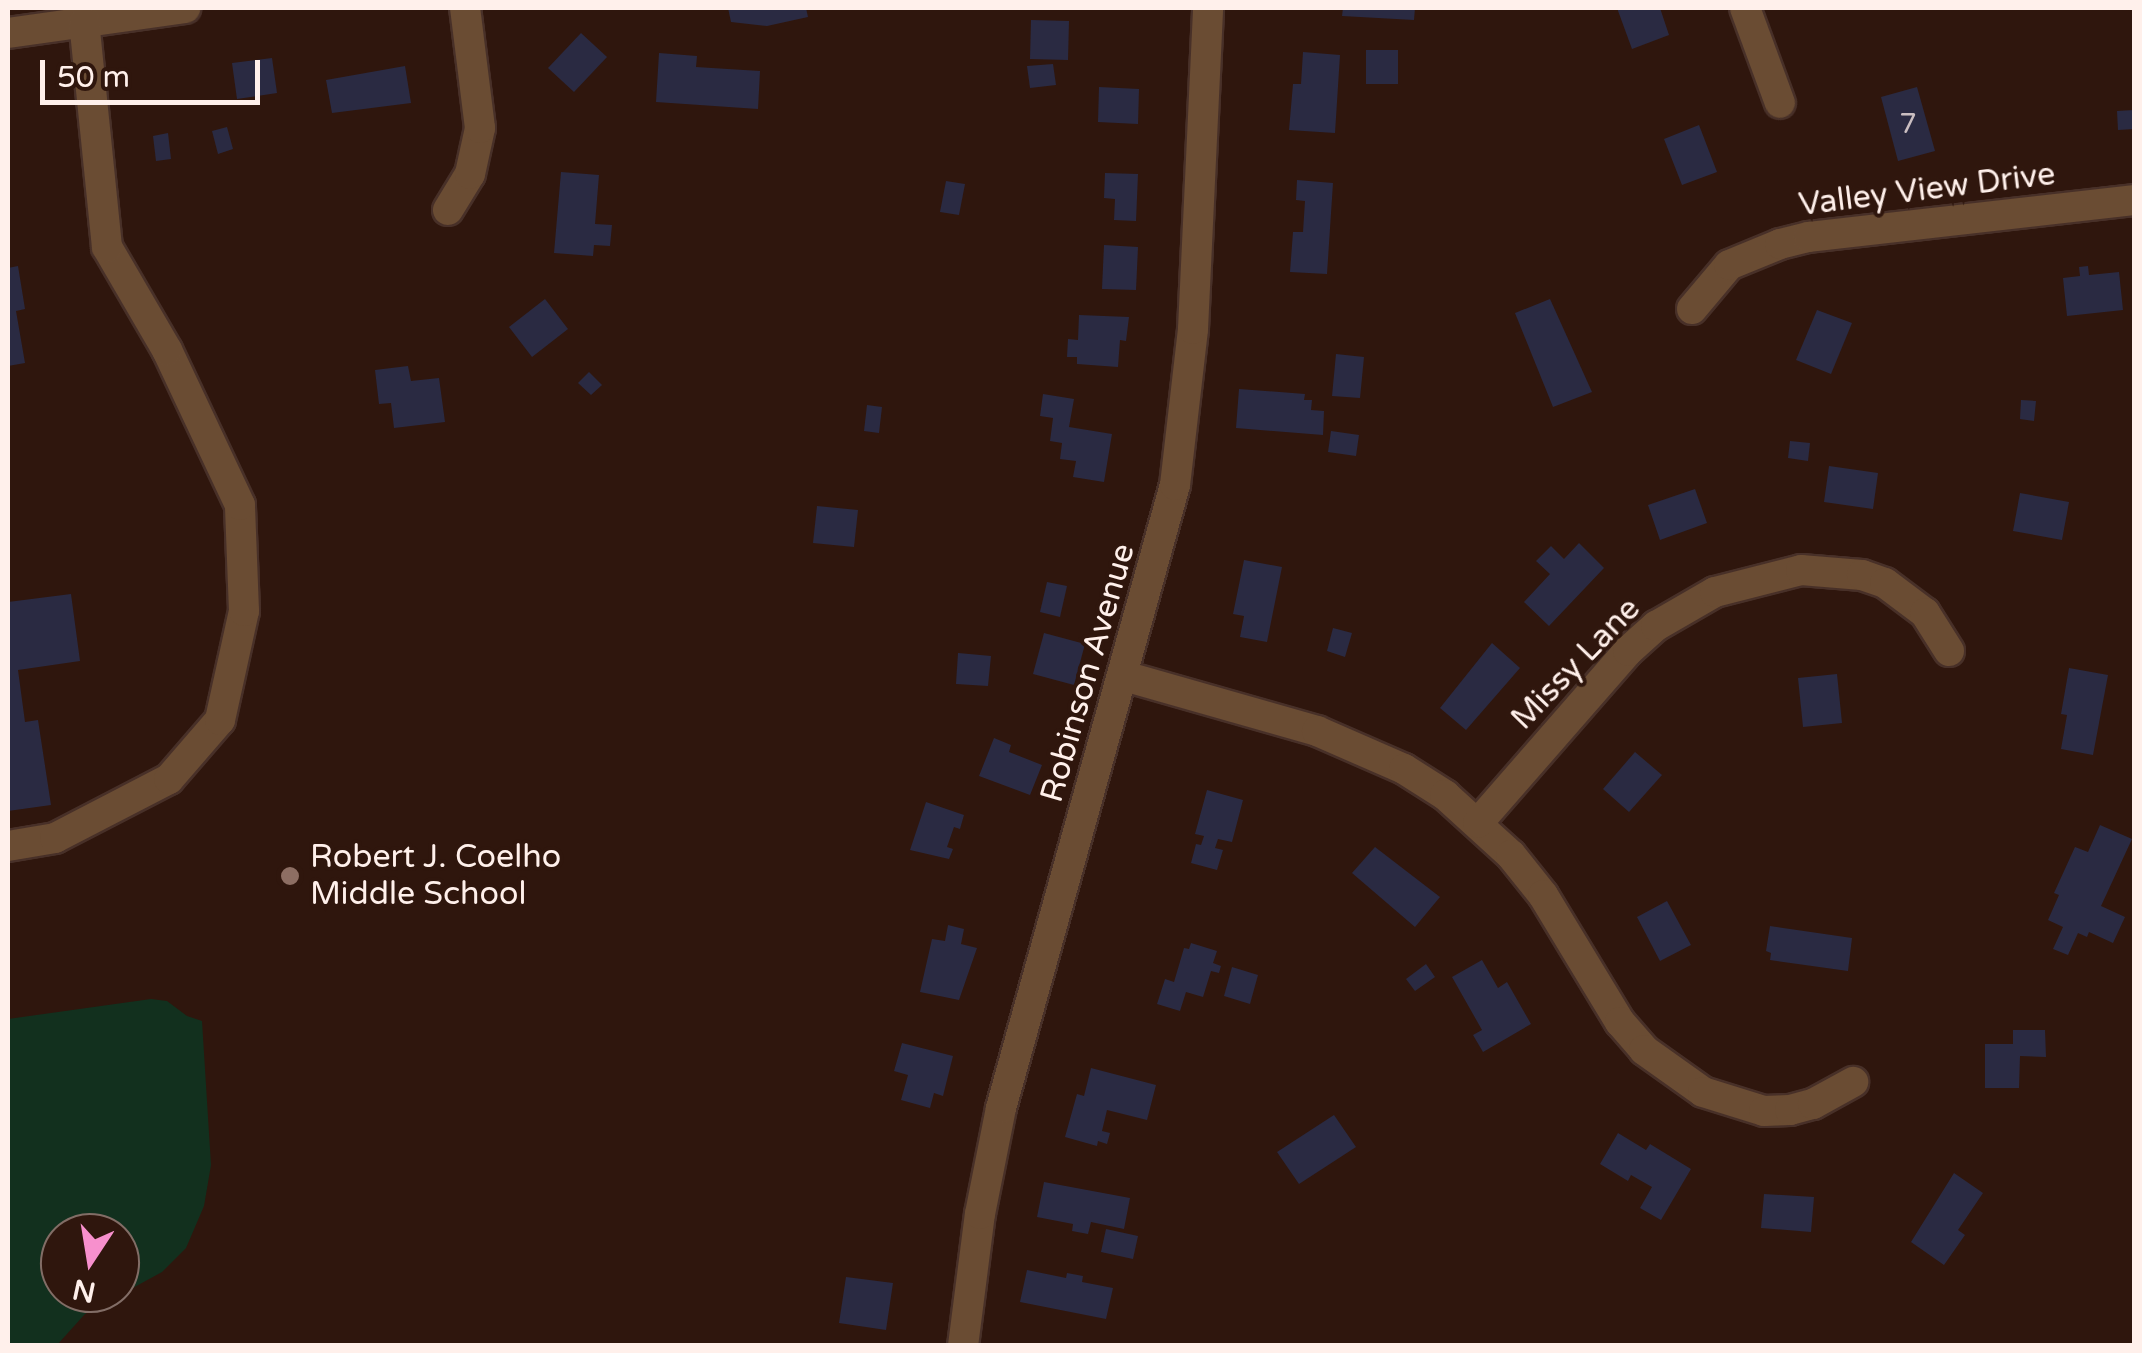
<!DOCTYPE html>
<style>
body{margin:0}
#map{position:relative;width:2142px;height:1353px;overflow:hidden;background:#2f160d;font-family:"Varela Round",sans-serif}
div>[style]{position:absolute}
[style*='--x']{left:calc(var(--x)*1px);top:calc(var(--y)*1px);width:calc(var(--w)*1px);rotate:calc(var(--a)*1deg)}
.green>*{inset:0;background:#12301e}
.building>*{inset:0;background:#2a2a42}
.roads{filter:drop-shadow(2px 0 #483028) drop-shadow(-2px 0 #483028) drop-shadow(0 2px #483028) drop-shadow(0 -2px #483028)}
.minor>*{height:30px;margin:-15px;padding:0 15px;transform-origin:15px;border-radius:15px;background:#6a4c33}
.dots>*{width:28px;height:28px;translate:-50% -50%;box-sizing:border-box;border:5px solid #2f160d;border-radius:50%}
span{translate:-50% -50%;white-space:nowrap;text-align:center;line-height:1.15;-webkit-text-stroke:8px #2f160d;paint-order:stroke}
.number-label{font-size:28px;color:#cabec1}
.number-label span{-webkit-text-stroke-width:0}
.street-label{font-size:32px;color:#fff0eb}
.poi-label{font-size:32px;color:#fff0eb}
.left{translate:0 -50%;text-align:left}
.frame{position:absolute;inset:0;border:10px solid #fff0eb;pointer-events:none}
.north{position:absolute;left:40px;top:1213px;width:100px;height:100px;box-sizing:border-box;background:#2f160d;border:2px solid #826d66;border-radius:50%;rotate:192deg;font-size:28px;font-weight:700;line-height:40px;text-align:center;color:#fff0eb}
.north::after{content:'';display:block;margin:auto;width:35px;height:45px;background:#f790cd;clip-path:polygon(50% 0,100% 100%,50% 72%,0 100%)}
.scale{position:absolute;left:40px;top:60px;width:220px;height:45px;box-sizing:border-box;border:5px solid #fff0eb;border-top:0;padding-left:12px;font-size:30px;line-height:35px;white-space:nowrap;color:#fff0eb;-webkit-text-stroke:8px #2f160d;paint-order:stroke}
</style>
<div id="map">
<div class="green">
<i style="clip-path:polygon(evenodd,151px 999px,167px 1001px,187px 1016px,202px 1021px,211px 1165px,204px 1206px,186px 1248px,162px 1272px,85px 1314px,57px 1345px,8px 1345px,8px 1019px,151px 999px,60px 1233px,120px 1233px,120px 1293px,60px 1293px,60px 1233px)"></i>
</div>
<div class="building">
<i style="clip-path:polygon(728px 8px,806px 8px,808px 17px,767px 26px,731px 22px)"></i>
<i style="clip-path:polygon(1343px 8px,1415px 8px,1414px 20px,1342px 16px)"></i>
<i style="clip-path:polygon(1617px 8px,1660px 8px,1669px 35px,1632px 49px)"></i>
<i style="clip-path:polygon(1031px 20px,1069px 21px,1068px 60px,1030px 59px)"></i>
<i style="clip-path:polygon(581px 33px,607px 57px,574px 92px,548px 68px)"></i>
<i style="clip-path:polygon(1366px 50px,1398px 50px,1398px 84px,1366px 84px)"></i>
<i style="clip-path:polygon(1303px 52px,1340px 55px,1335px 133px,1289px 130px,1293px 84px,1301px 84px)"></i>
<i style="clip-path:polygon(659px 53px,697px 56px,696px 67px,760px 71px,758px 109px,656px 102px)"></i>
<i style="clip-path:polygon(272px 58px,277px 93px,237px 99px,232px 63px)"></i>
<i style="clip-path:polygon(1053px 64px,1056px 85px,1030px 88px,1027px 66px)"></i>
<i style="clip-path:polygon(405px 66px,411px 103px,332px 113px,326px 80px)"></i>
<i style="clip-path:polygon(1099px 87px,1139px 89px,1138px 124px,1098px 122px)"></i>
<i style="clip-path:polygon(1917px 87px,1935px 151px,1898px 161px,1881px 97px)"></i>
<i style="clip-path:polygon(2134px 110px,2134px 129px,2118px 130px,2117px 111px)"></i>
<i style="clip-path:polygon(1699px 125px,1717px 172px,1682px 185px,1664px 139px)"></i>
<i style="clip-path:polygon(227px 127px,233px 149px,218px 154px,212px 131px)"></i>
<i style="clip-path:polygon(168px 133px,171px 159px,156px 161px,153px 136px)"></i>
<i style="clip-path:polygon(561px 172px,599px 175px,595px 224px,612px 225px,610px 246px,594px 245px,593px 256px,554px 253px)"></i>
<i style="clip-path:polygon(1105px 173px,1138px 174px,1136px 221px,1114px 220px,1115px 199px,1104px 198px)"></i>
<i style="clip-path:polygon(1297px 180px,1333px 183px,1327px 274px,1290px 272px,1293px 232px,1303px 232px,1305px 201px,1296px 200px)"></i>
<i style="clip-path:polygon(946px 181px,965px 184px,959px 215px,940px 212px)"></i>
<i style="clip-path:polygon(1104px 245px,1138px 247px,1136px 290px,1102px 289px)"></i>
<i style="clip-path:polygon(18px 266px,25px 309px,16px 311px,25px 363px,8px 366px,8px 268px)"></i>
<i style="clip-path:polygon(2088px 266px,2089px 275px,2119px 272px,2123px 310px,2067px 316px,2063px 278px,2080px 276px,2079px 267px)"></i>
<i style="clip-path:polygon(545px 299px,568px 329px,532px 357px,509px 327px)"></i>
<i style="clip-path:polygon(1550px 299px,1592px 392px,1553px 407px,1515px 313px)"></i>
<i style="clip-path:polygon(1817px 310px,1852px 323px,1831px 374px,1796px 360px)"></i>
<i style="clip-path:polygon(1079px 315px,1129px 317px,1126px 341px,1120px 340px,1118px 367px,1077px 364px,1077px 357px,1067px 357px,1068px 339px,1078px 340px)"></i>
<i style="clip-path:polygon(1336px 354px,1364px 357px,1360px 398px,1332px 396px)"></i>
<i style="clip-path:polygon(408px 366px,411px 381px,439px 378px,445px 422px,394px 428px,391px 403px,379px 404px,375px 370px)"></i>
<i style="clip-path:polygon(589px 372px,602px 385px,591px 395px,578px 383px)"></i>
<i style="clip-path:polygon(1239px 389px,1305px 394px,1304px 400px,1312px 400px,1311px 410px,1324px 411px,1323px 435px,1236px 428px)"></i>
<i style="clip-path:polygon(1043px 394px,1074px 399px,1069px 427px,1112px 434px,1104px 482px,1073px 477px,1076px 461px,1060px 459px,1062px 443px,1050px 441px,1053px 418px,1040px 416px)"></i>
<i style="clip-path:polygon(2021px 400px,2036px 401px,2034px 421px,2020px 419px)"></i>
<i style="clip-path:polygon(867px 405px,882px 407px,879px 433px,864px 431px)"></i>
<i style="clip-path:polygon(1331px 431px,1359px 435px,1356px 456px,1328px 452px)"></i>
<i style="clip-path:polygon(1790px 441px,1810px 443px,1808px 461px,1788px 458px)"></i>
<i style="clip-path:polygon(1829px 466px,1878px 473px,1873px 509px,1824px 502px)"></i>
<i style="clip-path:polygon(1695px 489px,1707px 523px,1660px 540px,1648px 505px)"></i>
<i style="clip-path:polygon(2020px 493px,2069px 502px,2062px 540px,2013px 531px)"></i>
<i style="clip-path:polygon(817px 506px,858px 510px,854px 547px,813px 543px)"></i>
<i style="clip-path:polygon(1579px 543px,1604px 568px,1549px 626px,1524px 602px,1550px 574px,1536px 561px,1551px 546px,1564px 559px)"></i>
<i style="clip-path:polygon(1244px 560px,1282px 567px,1267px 642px,1240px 637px,1244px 616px,1233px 614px)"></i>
<i style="clip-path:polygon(1047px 582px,1067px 586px,1060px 617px,1040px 612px)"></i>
<i style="clip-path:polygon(71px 594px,80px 661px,18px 670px,25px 722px,38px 720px,51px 805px,8px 811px,8px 602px)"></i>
<i style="clip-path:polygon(1333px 628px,1352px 633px,1345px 657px,1327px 651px)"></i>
<i style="clip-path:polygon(1044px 633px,1085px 644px,1074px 685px,1033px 674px)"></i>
<i style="clip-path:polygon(1492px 643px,1520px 668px,1466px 730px,1440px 708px)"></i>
<i style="clip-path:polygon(958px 653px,991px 656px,988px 686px,956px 684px)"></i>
<i style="clip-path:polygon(2069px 668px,2108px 675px,2093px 755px,2061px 749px,2067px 715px,2061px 714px)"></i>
<i style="clip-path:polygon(1837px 674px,1842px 723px,1803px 727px,1798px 678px)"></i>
<i style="clip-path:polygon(994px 738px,1011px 745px,1009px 752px,1042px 765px,1030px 795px,979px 776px)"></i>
<i style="clip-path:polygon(1635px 752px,1662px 775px,1629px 812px,1603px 789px)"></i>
<i style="clip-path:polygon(1207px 790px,1243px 800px,1232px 842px,1218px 839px,1215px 848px,1223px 850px,1217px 870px,1191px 863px,1196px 844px,1201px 845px,1204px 836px,1195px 834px)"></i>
<i style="clip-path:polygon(926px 802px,964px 815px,960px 829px,954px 827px,947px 847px,953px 849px,949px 859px,910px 850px)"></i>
<i style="clip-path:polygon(2100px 825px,2132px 839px,2101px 906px,2125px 917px,2113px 943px,2089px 932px,2087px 937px,2078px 933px,2068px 955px,2053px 949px,2063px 927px,2048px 920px,2059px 895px,2054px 893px,2075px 847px,2088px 852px)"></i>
<i style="clip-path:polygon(1375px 847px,1440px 897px,1415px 927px,1352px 873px)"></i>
<i style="clip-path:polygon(1667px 901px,1691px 945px,1660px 961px,1637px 917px)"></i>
<i style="clip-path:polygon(948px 925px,964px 929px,961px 944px,977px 948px,959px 1000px,920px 992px,932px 939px,945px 941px)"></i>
<i style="clip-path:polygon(1770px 926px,1852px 938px,1848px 971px,1770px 960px,1771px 953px,1766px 951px)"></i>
<i style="clip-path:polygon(1191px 943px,1217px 951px,1213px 963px,1221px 966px,1219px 973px,1211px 971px,1203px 997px,1186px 992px,1180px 1011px,1157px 1004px,1165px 979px,1174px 982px,1184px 948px,1189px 949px)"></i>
<i style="clip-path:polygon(1482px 960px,1498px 988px,1507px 982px,1531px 1024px,1483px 1052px,1473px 1035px,1482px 1030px,1452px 977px)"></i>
<i style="clip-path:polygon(1426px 964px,1435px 977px,1415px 991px,1406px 979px)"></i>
<i style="clip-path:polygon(1232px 967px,1258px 975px,1250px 1004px,1224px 996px)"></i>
<i style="clip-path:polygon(2013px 1030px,2045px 1030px,2046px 1057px,2020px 1056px,2019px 1088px,1985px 1088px,1985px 1044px,2013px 1044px)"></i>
<i style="clip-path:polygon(902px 1043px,953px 1056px,943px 1096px,934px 1093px,930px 1108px,901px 1100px,908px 1075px,894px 1071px)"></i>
<i style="clip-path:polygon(1091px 1068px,1156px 1085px,1147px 1120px,1107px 1110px,1102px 1131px,1110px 1133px,1107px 1144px,1098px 1141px,1097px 1146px,1065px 1137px,1077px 1094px,1084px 1096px)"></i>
<i style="clip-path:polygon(1334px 1115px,1356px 1147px,1299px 1184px,1277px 1152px)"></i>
<i style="clip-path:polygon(1618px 1133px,1646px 1150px,1650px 1144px,1691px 1169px,1661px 1220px,1640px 1208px,1652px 1187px,1631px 1175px,1628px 1181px,1600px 1164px)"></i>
<i style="clip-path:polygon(1954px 1173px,1983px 1193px,1958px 1230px,1965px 1235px,1944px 1265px,1911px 1242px)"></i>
<i style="clip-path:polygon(1044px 1182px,1130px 1198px,1124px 1229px,1091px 1222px,1088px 1234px,1072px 1231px,1073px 1224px,1037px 1217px)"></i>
<i style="clip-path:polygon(1764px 1194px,1814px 1197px,1811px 1232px,1761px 1228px)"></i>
<i style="clip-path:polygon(1106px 1229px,1138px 1236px,1133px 1259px,1101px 1252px)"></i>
<i style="clip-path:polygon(1027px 1270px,1066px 1278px,1067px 1273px,1083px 1276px,1082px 1282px,1113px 1288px,1106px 1319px,1020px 1302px)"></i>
<i style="clip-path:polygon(846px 1277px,893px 1283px,886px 1330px,839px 1323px)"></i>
</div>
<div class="roads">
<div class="minor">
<i style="--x:1745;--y:8;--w:101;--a:69.8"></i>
<i style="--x:8;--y:33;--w:179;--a:-8"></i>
<i style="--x:448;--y:210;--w:42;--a:-58.6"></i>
<i style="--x:470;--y:174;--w:47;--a:-77.7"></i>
<i style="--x:480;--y:128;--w:121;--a:-97.1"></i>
<i style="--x:1692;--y:309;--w:57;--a:-49.9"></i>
<i style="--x:1729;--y:265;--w:55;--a:-22.4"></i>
<i style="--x:1780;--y:244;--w:30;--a:-14"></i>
<i style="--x:1809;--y:237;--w:327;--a:-6.5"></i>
<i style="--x:1124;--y:676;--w:201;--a:15.9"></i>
<i style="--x:1317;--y:731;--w:95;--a:23.6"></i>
<i style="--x:1404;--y:769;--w:49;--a:32.4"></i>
<i style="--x:1445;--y:795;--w:89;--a:42.3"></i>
<i style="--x:1511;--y:855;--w:51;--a:51.3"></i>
<i style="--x:1543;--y:895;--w:149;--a:58.8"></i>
<i style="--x:1620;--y:1022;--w:37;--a:49"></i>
<i style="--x:1644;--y:1050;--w:72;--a:35.4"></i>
<i style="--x:1703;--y:1092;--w:64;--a:17.3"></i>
<i style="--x:1764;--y:1111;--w:26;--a:-2"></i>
<i style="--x:1790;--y:1110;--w:24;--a:-15"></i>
<i style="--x:1813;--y:1104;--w:46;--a:-28.8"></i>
<i style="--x:1478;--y:823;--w:228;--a:-48.9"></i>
<i style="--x:1628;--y:651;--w:38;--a:-42"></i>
<i style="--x:1656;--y:626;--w:68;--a:-30"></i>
<i style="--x:1715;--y:592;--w:89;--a:-14.3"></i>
<i style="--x:1801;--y:570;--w:61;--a:4.7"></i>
<i style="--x:1862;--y:575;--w:24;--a:19"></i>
<i style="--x:1885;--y:583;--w:50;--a:36.9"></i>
<i style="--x:1925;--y:613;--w:45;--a:57.7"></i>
<i style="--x:8;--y:846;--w:48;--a:-9.7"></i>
<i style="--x:55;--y:838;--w:128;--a:-27.4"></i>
<i style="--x:169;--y:779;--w:78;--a:-49.2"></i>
<i style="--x:220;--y:720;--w:112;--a:-77.6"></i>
<i style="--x:244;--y:611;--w:106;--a:-92.2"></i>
<i style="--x:240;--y:505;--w:171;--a:-115.2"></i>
<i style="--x:167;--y:350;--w:119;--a:-120.2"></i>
<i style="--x:107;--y:247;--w:226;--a:-95.8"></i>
<i style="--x:963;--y:1346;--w:133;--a:-82.7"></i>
<i style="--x:980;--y:1214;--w:108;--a:-78.8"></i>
<i style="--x:1001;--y:1108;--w:647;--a:-74.4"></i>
<i style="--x:1175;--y:485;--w:157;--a:-83.4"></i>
<i style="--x:1193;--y:329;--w:321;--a:-87.3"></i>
</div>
</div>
<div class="dots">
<i style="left:290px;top:876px;background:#8d6e63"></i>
</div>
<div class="number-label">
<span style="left:1908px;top:124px">7</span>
</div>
<div class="street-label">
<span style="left:1927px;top:190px;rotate:-7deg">Valley View Drive</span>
<span style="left:1576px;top:664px;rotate:-46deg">Missy Lane</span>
<span style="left:1088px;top:673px;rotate:-74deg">Robinson Avenue</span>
</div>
<div class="poi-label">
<span class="left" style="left:310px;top:876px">Robert J. Coelho<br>Middle School</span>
</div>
<div class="frame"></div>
<div class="north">N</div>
<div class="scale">50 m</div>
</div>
